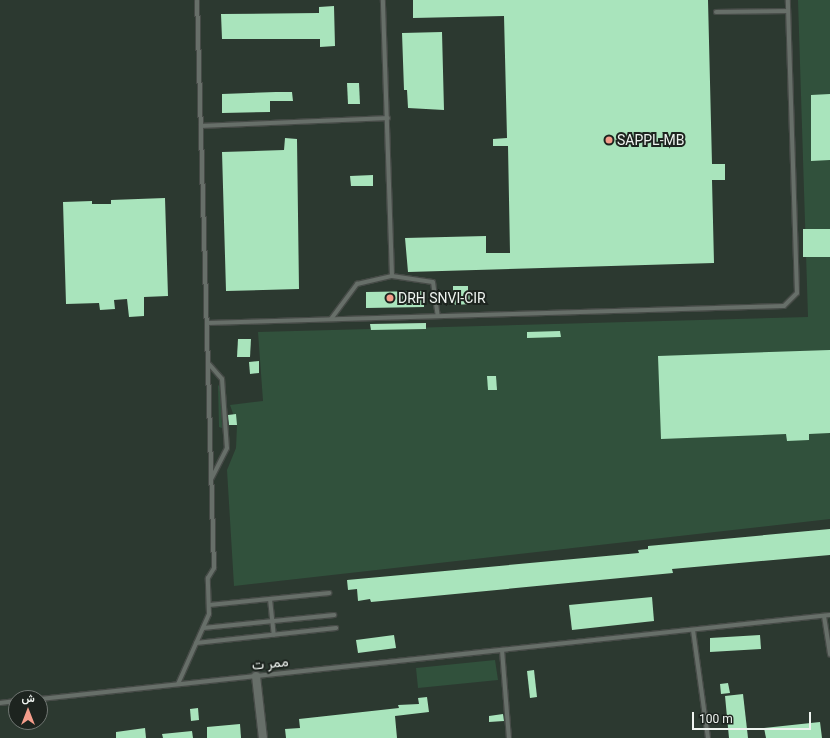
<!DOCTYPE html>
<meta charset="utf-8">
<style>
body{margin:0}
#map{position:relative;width:830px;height:738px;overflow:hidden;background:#272e29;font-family:Roboto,Vazirmatn,sans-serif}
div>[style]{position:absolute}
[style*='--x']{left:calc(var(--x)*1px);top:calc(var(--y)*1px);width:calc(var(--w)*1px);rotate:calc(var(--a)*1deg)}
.built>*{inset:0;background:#2c3930}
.green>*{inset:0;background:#31513c}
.building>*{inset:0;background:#a9e4bc}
.roads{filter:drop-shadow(1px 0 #464b47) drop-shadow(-1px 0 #464b47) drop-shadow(0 1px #464b47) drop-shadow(0 -1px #464b47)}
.lane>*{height:4px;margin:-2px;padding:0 2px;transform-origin:2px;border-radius:2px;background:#676f69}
.street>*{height:8px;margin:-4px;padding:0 4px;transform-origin:4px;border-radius:4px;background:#676f69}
.dots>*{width:11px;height:11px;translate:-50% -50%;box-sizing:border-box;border:2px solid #1d241f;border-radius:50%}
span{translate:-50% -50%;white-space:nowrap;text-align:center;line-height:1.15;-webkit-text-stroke:4px #1d241f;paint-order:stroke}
.poi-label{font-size:14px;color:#eff4f0}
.left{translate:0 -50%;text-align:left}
.street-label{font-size:14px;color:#eff4f0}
.north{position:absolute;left:8px;top:690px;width:40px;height:40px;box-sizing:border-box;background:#1d241f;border:1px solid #717773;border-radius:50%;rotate:0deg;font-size:11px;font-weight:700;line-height:16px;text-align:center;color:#eff4f0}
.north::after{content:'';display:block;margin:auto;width:14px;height:18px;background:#f49d8b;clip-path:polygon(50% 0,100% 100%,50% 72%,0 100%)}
.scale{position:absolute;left:692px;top:712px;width:119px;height:18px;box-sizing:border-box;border:2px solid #eff4f0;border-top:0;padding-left:5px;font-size:12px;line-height:14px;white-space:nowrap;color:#eff4f0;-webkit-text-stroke:3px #1d241f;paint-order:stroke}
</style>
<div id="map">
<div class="built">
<i style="clip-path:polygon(evenodd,0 0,830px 0,830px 738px,0 738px,0 0,16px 698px,40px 698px,40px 722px,16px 722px,16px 698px)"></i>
</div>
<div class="green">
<i style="clip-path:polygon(798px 0,830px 0,830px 519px,234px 586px,227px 470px,236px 448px,237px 425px,230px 405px,263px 401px,258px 332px,808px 317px)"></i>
<i style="clip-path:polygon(218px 385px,221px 388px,222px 428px,219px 427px)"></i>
<i style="clip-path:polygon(495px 660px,498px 680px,418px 688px,416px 668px)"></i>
</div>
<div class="building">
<i style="clip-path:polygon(413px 0,708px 0,712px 164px,725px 164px,725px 180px,712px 180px,714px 263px,408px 272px,405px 238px,486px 236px,486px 253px,510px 253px,508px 146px,493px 146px,493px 139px,507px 138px,504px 16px,413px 18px)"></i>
<i style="clip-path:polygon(334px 6px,335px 46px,320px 47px,320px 39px,222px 39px,221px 14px,319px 13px,319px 7px)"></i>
<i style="clip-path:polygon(442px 32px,444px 110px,408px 108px,407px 90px,404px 90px,402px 33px)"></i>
<i style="clip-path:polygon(347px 83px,359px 83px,360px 104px,348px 104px)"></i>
<i style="clip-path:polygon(276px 92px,292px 92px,293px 101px,270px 101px,270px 112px,222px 113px,222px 94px)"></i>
<i style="clip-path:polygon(830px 94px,830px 160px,811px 161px,811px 95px)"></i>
<i style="clip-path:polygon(285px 138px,297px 139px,299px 289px,226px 291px,222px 152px,284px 150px)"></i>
<i style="clip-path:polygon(373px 175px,373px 186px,351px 186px,350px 176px)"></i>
<i style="clip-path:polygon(165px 198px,168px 296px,144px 297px,144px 316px,129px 317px,127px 299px,114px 300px,115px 309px,100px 310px,99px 303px,66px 304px,63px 202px,92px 201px,92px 204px,111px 204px,111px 200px)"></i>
<i style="clip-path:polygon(803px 229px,830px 229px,830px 257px,803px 257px)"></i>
<i style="clip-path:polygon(453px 286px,468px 286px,468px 293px,472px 293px,472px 304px,453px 305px)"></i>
<i style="clip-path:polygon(424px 291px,424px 307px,366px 308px,366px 292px)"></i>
<i style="clip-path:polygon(426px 323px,426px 329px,371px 330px,370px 324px)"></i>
<i style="clip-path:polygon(560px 331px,561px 337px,527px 338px,527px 332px)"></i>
<i style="clip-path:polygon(238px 339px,251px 339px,250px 357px,237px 357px)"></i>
<i style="clip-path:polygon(830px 350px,830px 433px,809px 434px,809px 440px,787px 441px,786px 434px,661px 439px,658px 356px)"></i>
<i style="clip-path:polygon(259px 361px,259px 373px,250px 374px,249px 362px)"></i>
<i style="clip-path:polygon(487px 376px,496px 376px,497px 390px,488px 390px)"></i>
<i style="clip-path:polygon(236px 414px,237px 425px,229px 425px,228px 415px)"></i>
<i style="clip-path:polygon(830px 529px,830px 555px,672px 569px,673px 573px,371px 602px,370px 599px,358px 601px,357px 589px,348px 590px,347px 580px,639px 553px,638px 550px,648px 549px,648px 546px)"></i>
<i style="clip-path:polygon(652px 597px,654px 621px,572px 630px,569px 605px)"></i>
<i style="clip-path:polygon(394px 635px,396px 648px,358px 653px,356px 640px)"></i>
<i style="clip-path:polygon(760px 635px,761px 649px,710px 652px,710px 638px)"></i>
<i style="clip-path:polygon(534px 670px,537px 697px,530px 698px,527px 671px)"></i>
<i style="clip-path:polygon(728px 683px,730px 693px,721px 694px,720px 684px)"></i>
<i style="clip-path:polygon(743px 694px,748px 738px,729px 738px,725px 696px)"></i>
<i style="clip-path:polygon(427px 697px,429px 712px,395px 716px,397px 738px,286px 738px,285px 729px,300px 728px,299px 719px,399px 708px,398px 705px,419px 704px,418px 698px)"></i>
<i style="clip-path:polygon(198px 708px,199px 720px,191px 721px,190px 709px)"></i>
<i style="clip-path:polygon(503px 714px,504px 721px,489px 722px,489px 716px)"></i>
<i style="clip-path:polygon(820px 722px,822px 738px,766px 738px,764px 728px)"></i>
<i style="clip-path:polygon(240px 724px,241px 738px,207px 738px,207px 727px)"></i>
<i style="clip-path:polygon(145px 728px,146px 738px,116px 738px,116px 732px)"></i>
<i style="clip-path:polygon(192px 731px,193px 738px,163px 738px,162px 734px)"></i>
</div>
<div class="roads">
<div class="lane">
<i style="--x:716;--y:12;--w:72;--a:-0.8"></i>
<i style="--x:201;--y:126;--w:187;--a:-2.4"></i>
<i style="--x:392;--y:276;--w:41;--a:8.3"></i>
<i style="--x:433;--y:282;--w:34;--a:82"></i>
<i style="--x:331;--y:319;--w:44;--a:-53.4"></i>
<i style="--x:357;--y:284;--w:36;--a:-13"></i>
<i style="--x:392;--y:276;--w:276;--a:-91.9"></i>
<i style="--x:207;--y:323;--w:577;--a:-1.69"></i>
<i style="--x:784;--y:306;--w:18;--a:-45"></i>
<i style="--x:797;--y:293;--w:293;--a:-91.8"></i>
<i style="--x:209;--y:364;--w:20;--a:49"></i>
<i style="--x:222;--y:379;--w:69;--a:85.9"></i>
<i style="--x:227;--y:448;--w:34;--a:117"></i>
<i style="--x:270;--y:599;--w:36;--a:84"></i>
<i style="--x:209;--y:605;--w:121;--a:-5.7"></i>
<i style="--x:824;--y:616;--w:39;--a:81"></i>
<i style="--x:203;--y:628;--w:132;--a:-5.7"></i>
<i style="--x:693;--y:630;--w:109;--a:82.1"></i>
<i style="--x:196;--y:643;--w:141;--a:-6.1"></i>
<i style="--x:502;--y:650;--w:88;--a:85.5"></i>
<i style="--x:178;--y:684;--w:77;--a:-66.1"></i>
<i style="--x:209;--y:614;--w:36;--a:-92"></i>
<i style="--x:208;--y:578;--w:12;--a:-59"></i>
<i style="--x:214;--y:568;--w:568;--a:-91.71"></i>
<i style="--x:40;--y:699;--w:794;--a:-6.07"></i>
<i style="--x:0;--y:703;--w:16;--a:-7"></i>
</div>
<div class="street">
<i style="--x:256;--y:676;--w:62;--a:83.6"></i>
</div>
</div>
<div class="dots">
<i style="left:609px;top:140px;background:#f49d8b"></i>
<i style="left:390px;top:298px;background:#f49d8b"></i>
</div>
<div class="poi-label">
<span class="left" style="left:617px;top:140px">SAPPL-MB</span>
<span class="left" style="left:398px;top:298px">DRH SNVI-CIR</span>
</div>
<div class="street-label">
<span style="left:270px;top:663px;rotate:-6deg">ممر ت</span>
</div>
<div class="north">ش</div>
<div class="scale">100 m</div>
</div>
